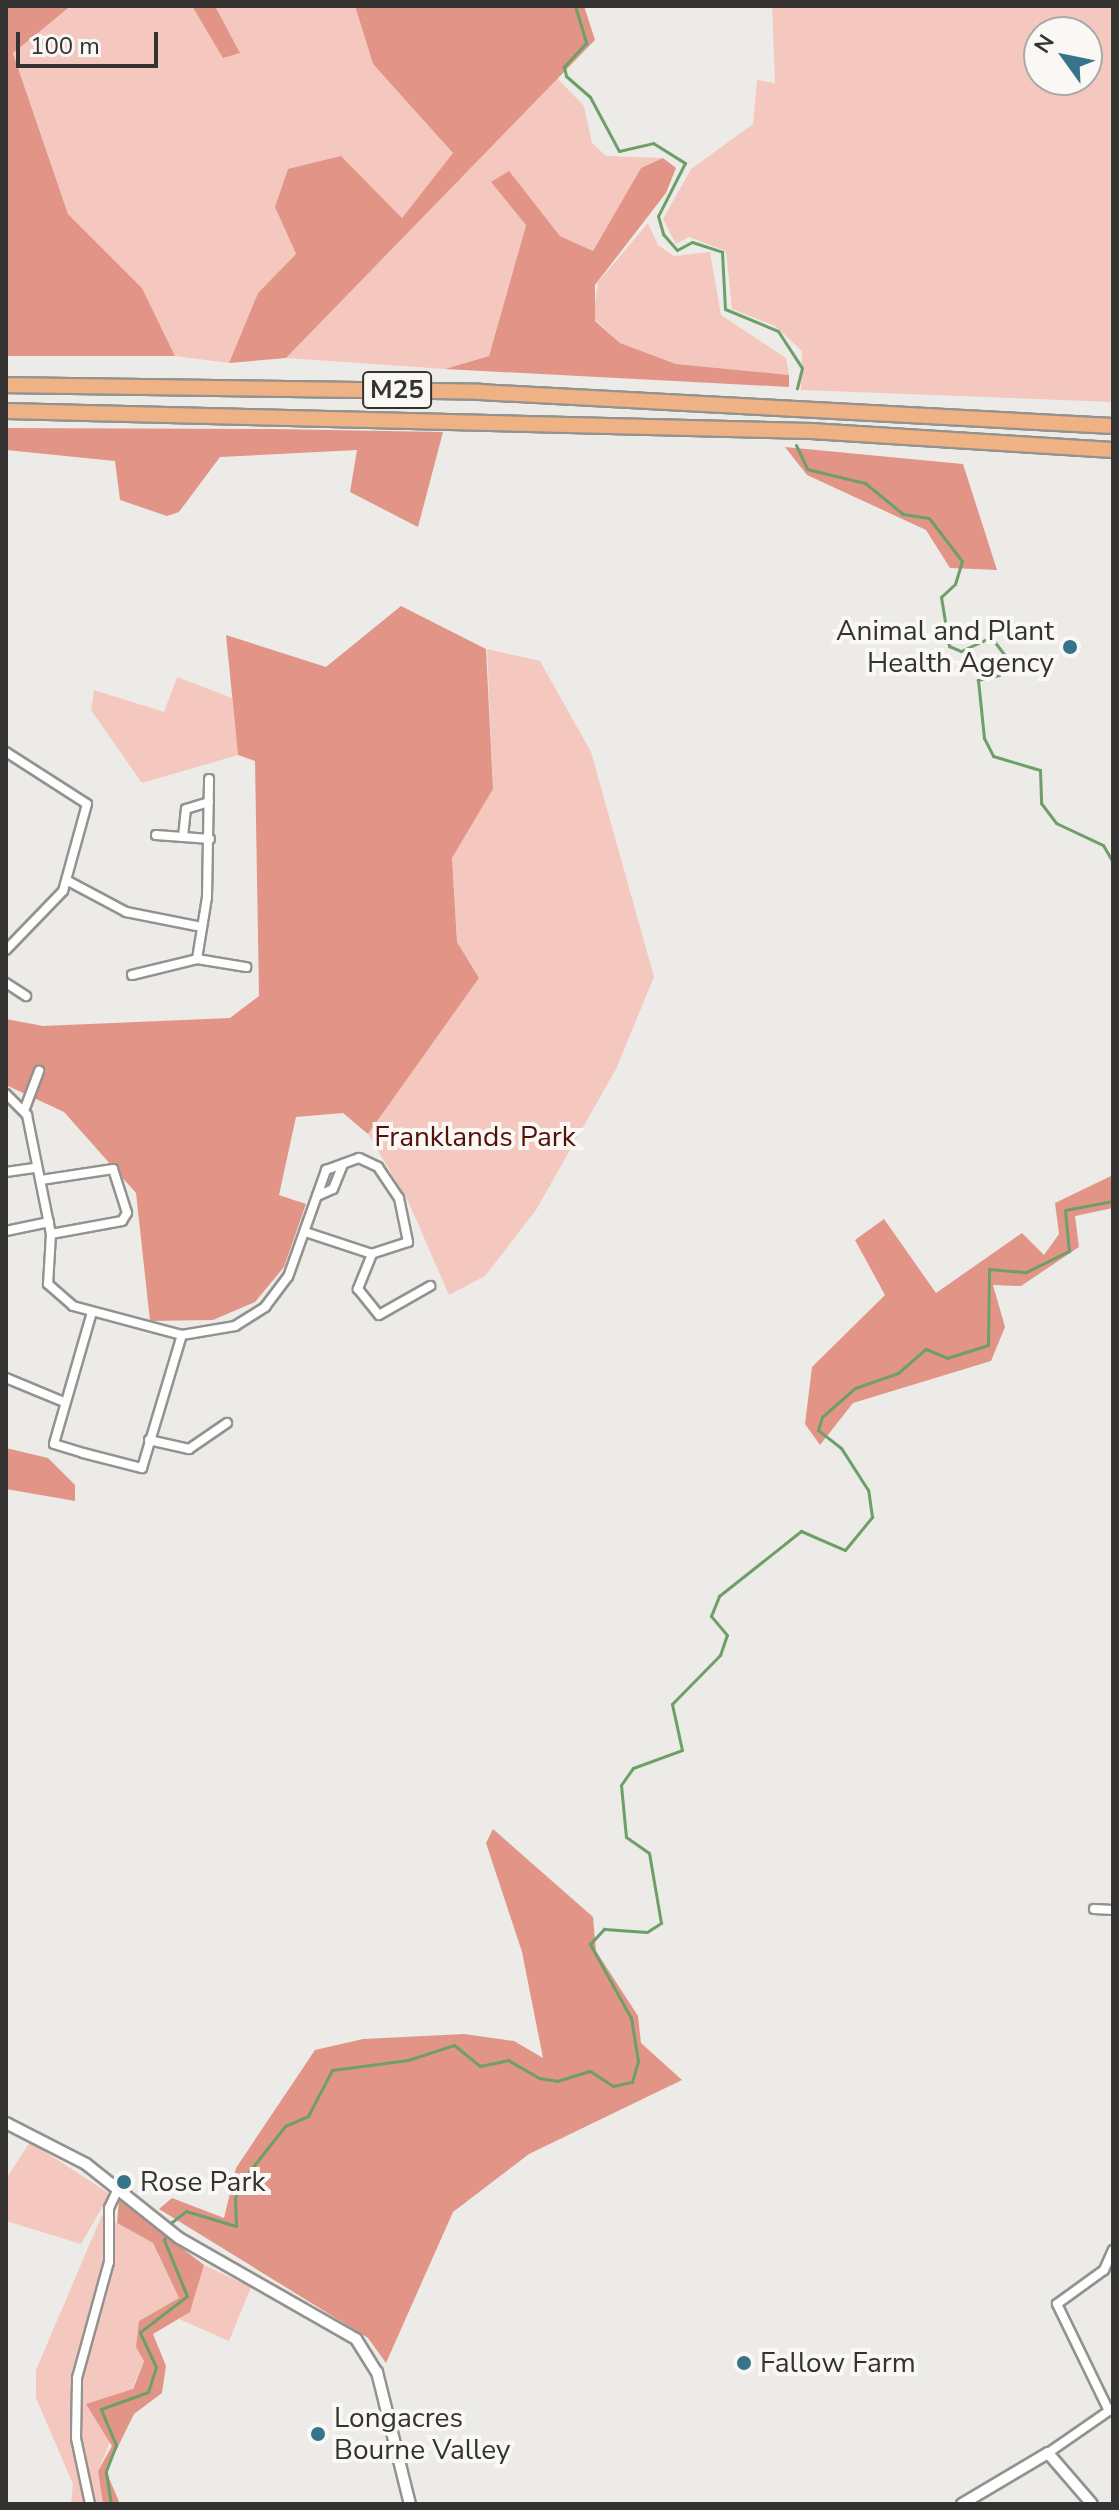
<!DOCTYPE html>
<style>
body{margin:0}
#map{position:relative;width:1119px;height:2510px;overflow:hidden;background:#ecebe7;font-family:"Nunito Sans",sans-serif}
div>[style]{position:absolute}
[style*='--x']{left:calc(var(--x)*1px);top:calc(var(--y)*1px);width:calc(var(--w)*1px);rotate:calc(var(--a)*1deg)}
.green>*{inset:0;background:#f5c8bf}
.forest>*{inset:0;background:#e29587}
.stream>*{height:3px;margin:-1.5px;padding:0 1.5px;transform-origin:1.5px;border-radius:1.5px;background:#6d9f68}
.roads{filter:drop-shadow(2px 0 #94928f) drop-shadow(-2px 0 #94928f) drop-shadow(0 2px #94928f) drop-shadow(0 -2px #94928f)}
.minor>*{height:8px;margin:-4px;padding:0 4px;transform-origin:4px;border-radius:4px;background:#fff}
.tertiary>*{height:10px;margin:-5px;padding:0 5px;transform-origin:5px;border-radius:5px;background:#fff}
.motorway>*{height:14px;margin:-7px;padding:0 7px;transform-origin:7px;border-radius:7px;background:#efb285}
.dots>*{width:22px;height:22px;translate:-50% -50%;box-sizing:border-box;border:4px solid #f9f8f4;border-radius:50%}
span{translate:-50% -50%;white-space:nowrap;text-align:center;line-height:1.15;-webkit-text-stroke:8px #f9f8f4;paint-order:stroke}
.shield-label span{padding:2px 6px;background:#f9f8f4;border:2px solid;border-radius:6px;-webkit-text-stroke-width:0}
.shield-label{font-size:26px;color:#343332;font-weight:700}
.poi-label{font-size:28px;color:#343332}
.right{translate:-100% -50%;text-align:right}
.left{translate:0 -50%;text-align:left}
.park-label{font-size:28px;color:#541009}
.frame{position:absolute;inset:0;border:8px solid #343332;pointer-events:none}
.north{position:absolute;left:1023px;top:16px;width:80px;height:80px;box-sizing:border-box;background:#f9f8f4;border:2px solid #aaa9a6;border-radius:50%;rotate:303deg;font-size:22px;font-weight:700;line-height:32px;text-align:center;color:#343332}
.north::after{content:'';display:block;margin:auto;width:28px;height:36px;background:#37738a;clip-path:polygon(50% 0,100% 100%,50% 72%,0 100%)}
.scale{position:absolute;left:16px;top:32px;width:142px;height:36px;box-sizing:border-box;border:4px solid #343332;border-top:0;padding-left:10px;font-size:24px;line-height:28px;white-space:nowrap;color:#343332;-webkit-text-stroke:6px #f9f8f4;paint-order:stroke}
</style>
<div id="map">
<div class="green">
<i style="clip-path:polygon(72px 6px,192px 6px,224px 58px,239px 52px,215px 6px,355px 6px,373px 64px,454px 153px,402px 218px,341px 156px,275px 207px,296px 254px,258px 293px,229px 363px,175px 356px,142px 288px,68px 214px,13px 52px)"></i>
<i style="clip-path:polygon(evenodd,772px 6px,1113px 6px,1113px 402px,801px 390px,802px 351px,775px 326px,732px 309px,726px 251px,689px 237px,676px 244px,663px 219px,691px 169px,753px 124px,757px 80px,775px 83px,772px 6px,1039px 32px,1087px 32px,1087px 80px,1039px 80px,1039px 32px)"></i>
<i style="clip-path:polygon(557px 78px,584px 106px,592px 143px,606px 156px,663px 158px,641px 168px,593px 251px,560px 236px,509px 172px,492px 182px,526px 224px,489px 356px,445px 369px,286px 358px)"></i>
<i style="clip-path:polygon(648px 223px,658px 245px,674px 256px,710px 252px,721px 315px,786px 358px,789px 375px,676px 364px,620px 343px,593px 318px,598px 282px)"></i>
<i style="clip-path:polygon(487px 649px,540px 661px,591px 752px,654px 977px,616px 1069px,536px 1210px,485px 1276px,449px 1295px,408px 1201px,368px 1134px,479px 978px,457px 942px,452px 858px,493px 789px)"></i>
<i style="clip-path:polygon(177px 677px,232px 698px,238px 755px,142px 783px,91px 710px,94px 690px,164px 712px)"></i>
<i style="clip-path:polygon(30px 2142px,110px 2194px,81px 2244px,6px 2221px,6px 2179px)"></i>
<i style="clip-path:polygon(102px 2215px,153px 2243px,179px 2298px,139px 2321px,144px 2360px,98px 2471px,103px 2504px,71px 2504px,73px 2484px,36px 2398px,36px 2370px)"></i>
<i style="clip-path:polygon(204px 2265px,251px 2287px,229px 2341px,179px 2319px,190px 2311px)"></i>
</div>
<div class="forest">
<i style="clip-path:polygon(6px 6px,71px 6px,13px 53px,68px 214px,142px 288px,175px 356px,6px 356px)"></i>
<i style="clip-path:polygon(192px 6px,215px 6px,240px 53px,223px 58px)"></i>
<i style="clip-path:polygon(355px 6px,584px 6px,595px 40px,286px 358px,229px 363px,258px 293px,296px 254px,275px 207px,288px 169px,341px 156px,402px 218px,453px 153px,373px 64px)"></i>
<i style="clip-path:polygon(663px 158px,676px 168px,666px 193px,595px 285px,595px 321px,620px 343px,676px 364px,789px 375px,789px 387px,445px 369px,489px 356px,526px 225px,491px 182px,509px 171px,560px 236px,593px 251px,641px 168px)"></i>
<i style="clip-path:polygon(6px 428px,273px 429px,443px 432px,418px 527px,350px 492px,357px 450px,220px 457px,179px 512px,167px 516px,120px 500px,115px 461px,6px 450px)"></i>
<i style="clip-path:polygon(785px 447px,963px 464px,997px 570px,950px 568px,926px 530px,807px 475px)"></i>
<i style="clip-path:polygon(401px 606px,486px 649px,493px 789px,452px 858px,457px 942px,479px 978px,368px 1134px,343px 1113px,296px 1117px,279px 1195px,306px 1204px,284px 1267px,255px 1302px,213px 1320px,150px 1321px,136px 1193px,64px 1112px,6px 1085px,6px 1019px,43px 1026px,230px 1018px,259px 996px,255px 761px,238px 755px,226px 635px,326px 667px)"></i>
<i style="clip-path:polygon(1113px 1175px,1113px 1208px,1075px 1216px,1079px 1247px,1021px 1286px,993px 1285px,1005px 1327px,991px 1361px,853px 1403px,820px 1445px,805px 1424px,812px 1367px,885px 1295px,855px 1240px,884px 1219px,936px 1293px,1022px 1233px,1044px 1255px,1059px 1234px,1055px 1203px)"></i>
<i style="clip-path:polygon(6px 1448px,48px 1458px,75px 1485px,75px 1501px,6px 1489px)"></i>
<i style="clip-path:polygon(493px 1829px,593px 1917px,596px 1951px,638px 2016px,641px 2043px,682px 2080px,529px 2154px,453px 2212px,386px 2363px,368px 2338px,159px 2209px,172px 2198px,224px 2218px,236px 2168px,315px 2050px,363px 2039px,464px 2034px,514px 2041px,543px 2058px,522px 1952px,486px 1843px)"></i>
<i style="clip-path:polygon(119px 2200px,204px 2265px,190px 2312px,153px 2334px,166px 2366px,162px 2393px,134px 2414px,106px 2471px,120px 2504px,103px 2504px,98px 2471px,112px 2446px,86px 2404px,133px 2389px,144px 2361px,136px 2347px,139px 2321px,179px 2298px,153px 2243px,117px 2223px)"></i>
</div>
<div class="stream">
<i style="--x:575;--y:6;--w:39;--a:73"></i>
<i style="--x:586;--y:43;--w:33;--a:133"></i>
<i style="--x:564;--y:67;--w:9;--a:77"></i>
<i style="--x:566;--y:76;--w:32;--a:41"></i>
<i style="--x:590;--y:97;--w:61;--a:61.8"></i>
<i style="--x:619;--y:151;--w:35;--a:-13"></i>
<i style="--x:653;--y:143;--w:38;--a:32"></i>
<i style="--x:685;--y:163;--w:59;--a:117"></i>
<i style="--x:658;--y:216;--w:19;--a:74"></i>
<i style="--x:663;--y:234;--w:21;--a:49"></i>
<i style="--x:677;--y:250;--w:17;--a:-28"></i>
<i style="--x:692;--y:242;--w:32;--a:18"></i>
<i style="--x:722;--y:252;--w:57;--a:87"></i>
<i style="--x:725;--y:309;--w:57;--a:22.5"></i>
<i style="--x:778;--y:331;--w:44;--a:57"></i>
<i style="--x:802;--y:368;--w:21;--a:104"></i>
<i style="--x:796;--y:445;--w:26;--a:65"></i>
<i style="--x:807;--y:469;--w:60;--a:13.6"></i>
<i style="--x:865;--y:483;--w:49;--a:39.2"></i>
<i style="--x:903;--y:514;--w:26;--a:9"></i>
<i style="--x:929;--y:518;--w:54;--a:52.5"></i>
<i style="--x:962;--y:561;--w:24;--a:107"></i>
<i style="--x:955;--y:584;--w:19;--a:137"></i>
<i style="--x:941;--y:597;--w:50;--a:80.7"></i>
<i style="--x:949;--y:646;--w:13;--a:23"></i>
<i style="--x:961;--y:651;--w:33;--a:-25"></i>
<i style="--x:991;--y:637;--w:26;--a:53"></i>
<i style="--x:1007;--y:658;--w:19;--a:115"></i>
<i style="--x:999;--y:675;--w:22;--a:167"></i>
<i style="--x:978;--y:680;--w:58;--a:84.1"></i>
<i style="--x:984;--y:738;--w:20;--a:63"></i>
<i style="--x:993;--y:756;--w:49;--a:16.6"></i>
<i style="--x:1040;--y:770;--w:33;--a:88"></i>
<i style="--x:1041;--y:803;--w:25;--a:53"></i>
<i style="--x:1056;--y:823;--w:52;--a:25.1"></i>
<i style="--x:1103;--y:845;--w:20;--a:60"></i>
<i style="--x:111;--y:2504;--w:33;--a:-99"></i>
<i style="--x:106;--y:2471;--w:28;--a:-69"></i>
<i style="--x:116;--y:2445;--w:39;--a:-113"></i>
<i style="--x:101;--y:2409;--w:50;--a:-19.9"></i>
<i style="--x:148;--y:2392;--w:26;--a:-72"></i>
<i style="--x:156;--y:2367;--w:38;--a:-115"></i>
<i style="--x:140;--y:2332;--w:59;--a:-37.5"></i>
<i style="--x:187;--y:2296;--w:61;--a:-112.3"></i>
<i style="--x:164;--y:2240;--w:20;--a:-66"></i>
<i style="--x:172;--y:2222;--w:18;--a:-38"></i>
<i style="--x:186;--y:2211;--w:52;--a:16.7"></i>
<i style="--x:236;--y:2226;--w:28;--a:-92"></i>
<i style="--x:235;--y:2198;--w:22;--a:-66"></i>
<i style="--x:244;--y:2178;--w:66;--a:-51.7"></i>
<i style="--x:285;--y:2126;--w:25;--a:-23"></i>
<i style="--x:308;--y:2116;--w:52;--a:-62.4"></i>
<i style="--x:332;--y:2070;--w:77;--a:-7.5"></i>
<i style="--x:408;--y:2060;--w:48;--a:-18.1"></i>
<i style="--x:454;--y:2045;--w:33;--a:39"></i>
<i style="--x:480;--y:2066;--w:29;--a:-12"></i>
<i style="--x:508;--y:2060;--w:36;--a:30"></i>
<i style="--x:539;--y:2078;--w:18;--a:9"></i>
<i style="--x:557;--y:2081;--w:34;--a:-17"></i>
<i style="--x:590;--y:2071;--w:27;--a:33"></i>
<i style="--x:613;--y:2086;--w:19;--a:-12"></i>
<i style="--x:632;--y:2082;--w:22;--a:-74"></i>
<i style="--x:638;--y:2061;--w:44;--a:-99.2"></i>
<i style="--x:631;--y:2018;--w:85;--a:-119"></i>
<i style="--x:590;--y:1944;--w:21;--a:-47"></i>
<i style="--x:604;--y:1929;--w:43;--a:4"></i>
<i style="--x:647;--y:1932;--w:17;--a:-33"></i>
<i style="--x:661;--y:1923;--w:71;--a:-99.7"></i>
<i style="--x:649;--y:1853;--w:28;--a:-145"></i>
<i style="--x:626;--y:1837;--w:52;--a:-95.5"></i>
<i style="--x:621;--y:1785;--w:21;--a:-55"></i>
<i style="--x:633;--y:1768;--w:52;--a:-20.2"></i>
<i style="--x:682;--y:1750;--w:47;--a:-102.3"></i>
<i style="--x:672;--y:1704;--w:69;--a:-45.6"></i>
<i style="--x:720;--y:1655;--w:21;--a:-71"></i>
<i style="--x:727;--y:1635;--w:25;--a:-130"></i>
<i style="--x:711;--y:1616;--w:22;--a:-68"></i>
<i style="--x:719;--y:1596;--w:105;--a:-38.4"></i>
<i style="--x:801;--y:1531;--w:48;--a:23.4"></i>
<i style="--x:845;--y:1550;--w:43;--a:-50.7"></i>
<i style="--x:872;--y:1517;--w:27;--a:-98"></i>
<i style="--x:868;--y:1490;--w:50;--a:-122.7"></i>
<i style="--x:841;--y:1448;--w:29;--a:-142"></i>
<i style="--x:818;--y:1430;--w:14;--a:-73"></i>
<i style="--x:822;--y:1417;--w:44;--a:-41.3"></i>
<i style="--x:855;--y:1388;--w:46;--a:-19.2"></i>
<i style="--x:898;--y:1373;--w:37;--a:-41"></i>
<i style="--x:926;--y:1349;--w:23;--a:23"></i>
<i style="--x:947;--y:1358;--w:43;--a:-17.6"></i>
<i style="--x:988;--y:1345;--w:76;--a:-89.2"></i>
<i style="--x:989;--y:1269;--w:37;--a:5"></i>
<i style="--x:1026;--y:1272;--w:48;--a:-26"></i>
<i style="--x:1069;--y:1251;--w:41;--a:-95.6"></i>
<i style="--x:1065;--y:1210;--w:49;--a:-10.6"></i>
</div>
<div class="roads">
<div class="minor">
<i style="--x:6;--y:752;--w:96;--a:32.7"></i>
<i style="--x:87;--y:804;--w:90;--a:105.4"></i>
<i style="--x:63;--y:891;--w:82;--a:134"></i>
<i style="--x:156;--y:835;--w:54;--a:4.2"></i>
<i style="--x:183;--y:837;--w:28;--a:-84"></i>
<i style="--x:186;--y:809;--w:24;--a:-17"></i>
<i style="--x:68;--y:881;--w:66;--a:28.1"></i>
<i style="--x:126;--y:912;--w:72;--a:11.2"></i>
<i style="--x:197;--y:959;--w:50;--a:9.3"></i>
<i style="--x:132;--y:975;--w:67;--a:-13.8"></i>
<i style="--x:197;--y:959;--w:63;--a:-80.8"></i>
<i style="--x:207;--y:897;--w:118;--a:-89"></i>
<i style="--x:6;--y:983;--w:24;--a:33"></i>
<i style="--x:6;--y:1094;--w:30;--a:45"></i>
<i style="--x:27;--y:1115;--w:121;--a:78.6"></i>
<i style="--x:51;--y:1234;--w:50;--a:93.4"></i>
<i style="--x:48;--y:1284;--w:33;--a:41"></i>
<i style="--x:73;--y:1306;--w:113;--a:14.9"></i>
<i style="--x:182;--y:1335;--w:54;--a:-9.6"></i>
<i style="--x:235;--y:1326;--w:36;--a:-32"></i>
<i style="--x:265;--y:1307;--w:38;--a:-53"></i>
<i style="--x:288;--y:1277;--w:114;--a:-70.4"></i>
<i style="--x:326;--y:1170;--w:35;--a:-20"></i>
<i style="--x:359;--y:1158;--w:21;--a:25"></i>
<i style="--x:378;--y:1167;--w:37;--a:56"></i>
<i style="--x:399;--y:1198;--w:45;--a:78.4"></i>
<i style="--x:408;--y:1242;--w:38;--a:162"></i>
<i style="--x:372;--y:1254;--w:71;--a:-161.8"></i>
<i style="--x:24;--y:1111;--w:43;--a:-69.4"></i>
<i style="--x:6;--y:1172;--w:30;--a:-8"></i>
<i style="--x:41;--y:1180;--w:73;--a:-8.7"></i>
<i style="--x:113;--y:1169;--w:46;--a:72.3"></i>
<i style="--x:127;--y:1213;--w:9;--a:122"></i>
<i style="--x:122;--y:1221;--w:72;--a:169.6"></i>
<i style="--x:317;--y:1196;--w:17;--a:-24"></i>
<i style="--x:333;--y:1189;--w:27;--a:-68"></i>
<i style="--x:6;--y:1231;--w:44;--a:-11.8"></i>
<i style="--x:372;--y:1254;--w:38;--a:112"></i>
<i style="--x:358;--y:1289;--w:33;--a:51"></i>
<i style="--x:379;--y:1315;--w:59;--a:-29.6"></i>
<i style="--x:92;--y:1312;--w:137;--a:106.1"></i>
<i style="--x:54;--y:1444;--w:30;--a:17"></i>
<i style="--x:83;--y:1453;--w:61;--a:14.3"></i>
<i style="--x:142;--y:1468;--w:139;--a:-73.3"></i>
<i style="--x:6;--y:1378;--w:63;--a:22.5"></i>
<i style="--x:149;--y:1440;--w:41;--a:12.7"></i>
<i style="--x:189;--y:1449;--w:46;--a:-34.4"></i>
<i style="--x:1094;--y:1909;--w:19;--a:3"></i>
<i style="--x:1109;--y:2411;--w:119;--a:-115.9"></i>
<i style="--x:1057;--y:2304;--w:58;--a:-35.9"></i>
<i style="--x:1104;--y:2270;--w:22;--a:-66"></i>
<i style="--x:1048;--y:2453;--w:79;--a:-34.7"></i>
<i style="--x:90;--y:2504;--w:67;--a:-102"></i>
<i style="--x:76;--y:2438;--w:60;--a:-89"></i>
<i style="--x:77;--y:2378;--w:120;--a:-74.6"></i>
<i style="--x:109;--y:2262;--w:54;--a:-90"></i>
<i style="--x:109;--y:2208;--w:21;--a:-65"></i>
</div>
<div class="tertiary">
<i style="--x:6;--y:2123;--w:90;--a:27.1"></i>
<i style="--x:86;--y:2164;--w:119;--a:38.5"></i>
<i style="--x:179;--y:2238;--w:204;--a:29.7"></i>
<i style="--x:356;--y:2339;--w:39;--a:58"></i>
<i style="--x:377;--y:2372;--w:136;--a:76"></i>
<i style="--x:962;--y:2504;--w:100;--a:-30.7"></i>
<i style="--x:1048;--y:2453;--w:67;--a:49.2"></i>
</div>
<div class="motorway">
<i style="--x:6;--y:385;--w:473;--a:0.8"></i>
<i style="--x:479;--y:392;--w:635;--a:3.07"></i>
<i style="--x:6;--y:411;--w:804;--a:1.42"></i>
<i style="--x:810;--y:431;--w:304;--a:3.6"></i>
</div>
</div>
<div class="dots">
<i style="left:1070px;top:647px;background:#37738a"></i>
<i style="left:124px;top:2182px;background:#37738a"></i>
<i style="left:744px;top:2363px;background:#37738a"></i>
<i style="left:318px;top:2434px;background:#37738a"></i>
</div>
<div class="shield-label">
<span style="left:397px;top:390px">M25</span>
</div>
<div class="poi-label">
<span class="right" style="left:1054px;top:647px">Animal and Plant<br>Health Agency</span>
<span class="left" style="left:140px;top:2182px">Rose Park</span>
<span class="left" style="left:760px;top:2363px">Fallow Farm</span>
<span class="left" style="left:334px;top:2434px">Longacres<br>Bourne Valley</span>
</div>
<div class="park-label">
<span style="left:475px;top:1137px">Franklands Park</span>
</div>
<div class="frame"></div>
<div class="north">N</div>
<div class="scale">100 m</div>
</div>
